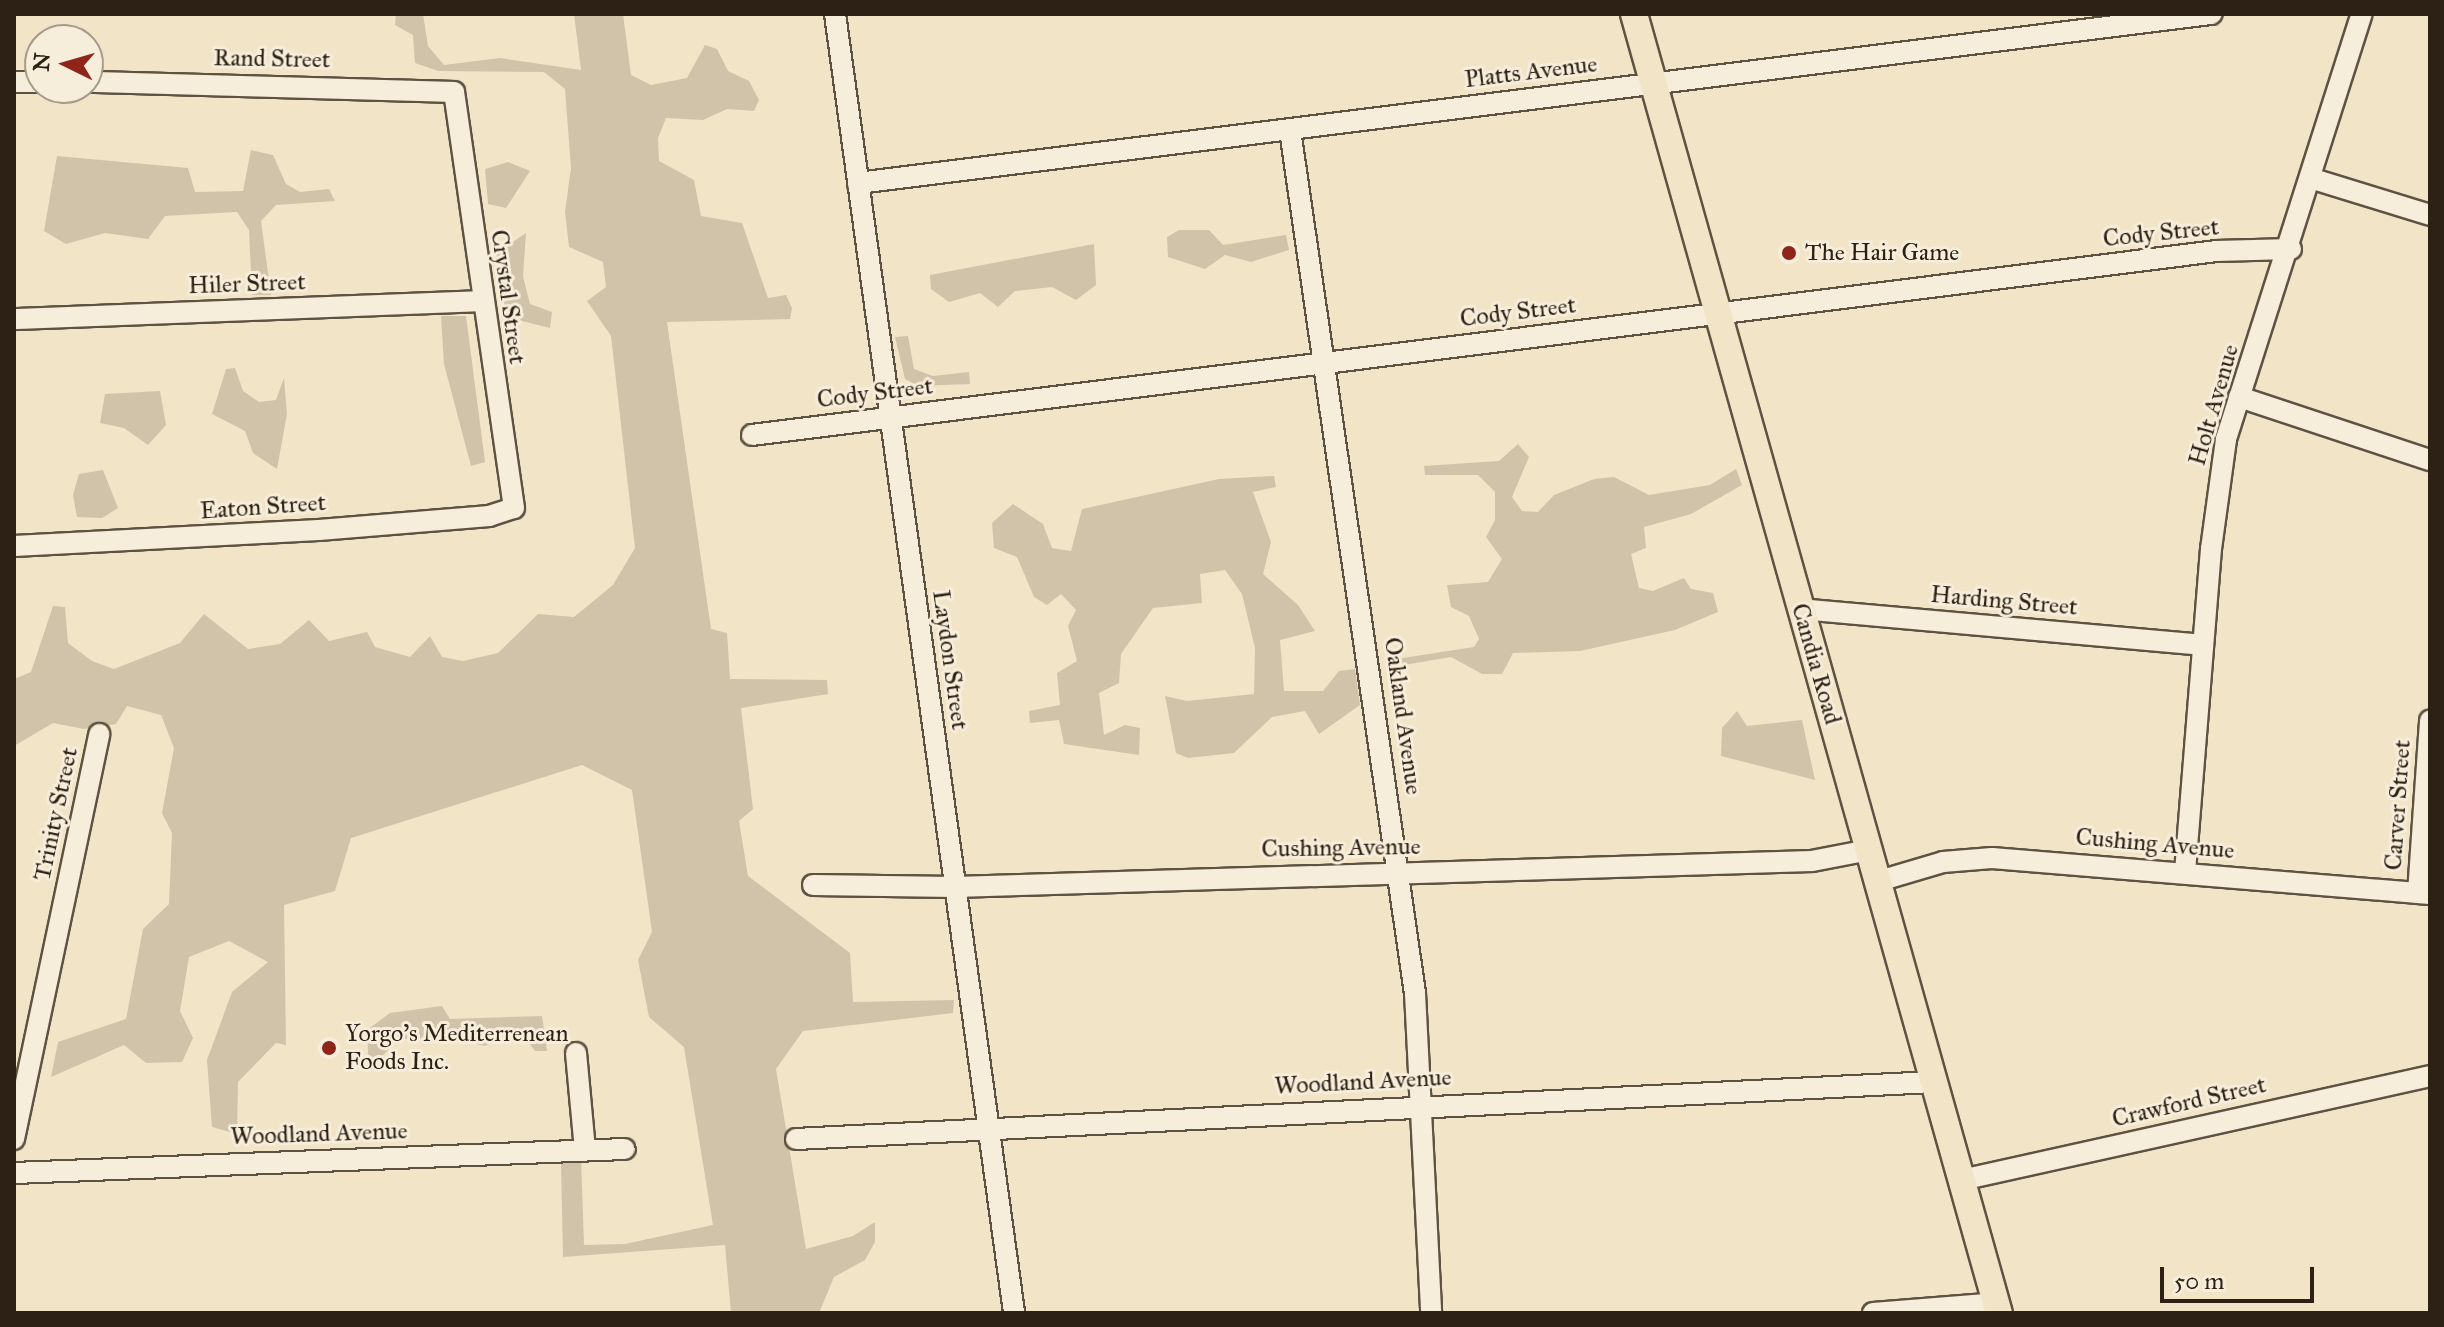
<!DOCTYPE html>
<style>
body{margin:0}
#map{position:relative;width:2444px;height:1327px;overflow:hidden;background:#f2e4c7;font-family:"IM FELL Great Primer",serif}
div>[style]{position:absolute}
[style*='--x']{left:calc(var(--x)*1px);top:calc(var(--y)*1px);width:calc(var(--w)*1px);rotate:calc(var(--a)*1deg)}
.green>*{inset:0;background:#d1c3a9}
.roads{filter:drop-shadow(2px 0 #5e5242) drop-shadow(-2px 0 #5e5242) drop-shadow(0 2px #5e5242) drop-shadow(0 -2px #5e5242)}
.minor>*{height:20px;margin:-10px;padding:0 10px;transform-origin:10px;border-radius:10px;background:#f7eddb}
.major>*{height:26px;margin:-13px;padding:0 13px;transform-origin:13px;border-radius:13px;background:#f2e4c7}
.dots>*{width:22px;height:22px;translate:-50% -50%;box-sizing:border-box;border:4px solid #f7eddb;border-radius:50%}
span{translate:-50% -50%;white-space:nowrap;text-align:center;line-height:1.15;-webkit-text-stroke:6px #f7eddb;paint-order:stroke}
.street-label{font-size:24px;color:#2d2115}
.poi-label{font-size:24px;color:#2d2115}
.left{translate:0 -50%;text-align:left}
.frame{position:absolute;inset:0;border:16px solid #2d2115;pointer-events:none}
.north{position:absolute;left:24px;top:24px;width:80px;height:80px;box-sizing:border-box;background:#f7eddb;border:2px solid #a69b8c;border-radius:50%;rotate:275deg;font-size:22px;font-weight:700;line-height:32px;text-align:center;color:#2d2115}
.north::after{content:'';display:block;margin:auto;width:28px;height:36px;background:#8f2418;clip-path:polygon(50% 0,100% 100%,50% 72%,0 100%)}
.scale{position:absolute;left:2160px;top:1267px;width:154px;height:36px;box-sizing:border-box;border:4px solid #2d2115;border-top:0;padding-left:10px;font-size:24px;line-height:28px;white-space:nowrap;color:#2d2115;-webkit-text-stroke:6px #f7eddb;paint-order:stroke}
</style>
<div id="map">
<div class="green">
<i style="clip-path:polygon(396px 14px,423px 14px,428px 46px,444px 65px,500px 58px,581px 70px,574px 14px,623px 14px,631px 75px,651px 85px,687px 78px,705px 45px,717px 49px,728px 71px,749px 81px,759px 100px,754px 111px,727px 109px,703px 120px,666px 118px,658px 138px,659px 161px,694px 180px,701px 216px,742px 223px,768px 298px,786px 295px,792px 308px,790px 319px,667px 322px,711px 629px,727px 633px,730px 679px,827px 680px,828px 694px,741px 708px,753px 809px,739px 821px,748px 876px,850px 953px,853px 1002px,954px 1000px,953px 1013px,803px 1031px,776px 1069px,806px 1249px,853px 1236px,875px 1222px,875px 1242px,865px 1260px,834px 1277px,819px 1313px,731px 1313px,725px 1245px,563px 1257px,561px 1163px,581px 1157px,584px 1245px,625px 1244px,713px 1225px,684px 1047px,649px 1017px,638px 960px,652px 932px,632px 790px,582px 765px,351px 838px,335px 891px,284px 905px,286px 1045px,276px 1043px,238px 1082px,237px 1134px,212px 1127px,207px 1060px,232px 992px,268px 962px,229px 941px,189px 957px,180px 1011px,193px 1038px,182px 1062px,146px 1063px,124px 1045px,51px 1077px,58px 1042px,126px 1019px,143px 929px,169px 904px,172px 833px,162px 813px,174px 748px,161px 715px,127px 706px,116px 724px,84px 729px,53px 723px,14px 746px,14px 679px,31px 672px,53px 606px,65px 607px,68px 643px,92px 661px,114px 669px,180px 643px,204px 614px,248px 649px,280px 644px,309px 620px,329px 641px,367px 632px,375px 647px,410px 657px,430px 636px,442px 657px,463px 661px,498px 653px,538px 614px,574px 617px,613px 585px,635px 548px,611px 336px,587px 301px,606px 287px,603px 262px,569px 247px,565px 212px,571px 168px,565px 89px,544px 72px,438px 71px,415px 63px,413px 35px,395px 25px)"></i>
<i style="clip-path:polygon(251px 150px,273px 155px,286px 184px,300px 192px,329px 189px,335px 201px,276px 205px,261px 221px,271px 295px,252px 295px,249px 230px,237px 212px,165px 216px,148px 239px,105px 233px,66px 244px,44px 231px,57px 156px,188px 168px,195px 192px,243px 191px)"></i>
<i style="clip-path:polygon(508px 162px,530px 171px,506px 208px,488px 204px,485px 169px)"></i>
<i style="clip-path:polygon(1179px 230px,1209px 230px,1223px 245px,1286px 235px,1289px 250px,1251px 262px,1225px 255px,1205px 269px,1168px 257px,1167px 237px)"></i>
<i style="clip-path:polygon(526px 233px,523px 276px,530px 304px,552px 312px,550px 328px,506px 317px,496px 253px)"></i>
<i style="clip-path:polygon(1094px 244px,1096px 285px,1076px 300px,1052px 287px,1015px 291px,998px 307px,980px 293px,949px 302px,931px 289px,930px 275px)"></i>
<i style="clip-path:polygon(441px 316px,466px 316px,485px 462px,471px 466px,444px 364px)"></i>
<i style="clip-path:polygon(908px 336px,914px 369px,933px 376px,969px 372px,970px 384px,918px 386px,905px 379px,895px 337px)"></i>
<i style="clip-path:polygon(235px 368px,243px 391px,259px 402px,276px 400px,284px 378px,287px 414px,277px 469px,253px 453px,245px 431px,212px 414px,226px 369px)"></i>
<i style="clip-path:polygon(160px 391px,166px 425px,148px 445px,124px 428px,100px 423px,105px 394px)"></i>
<i style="clip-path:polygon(1518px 444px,1529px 457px,1512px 497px,1522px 511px,1538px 512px,1554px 495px,1594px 479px,1614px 477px,1649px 495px,1710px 485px,1736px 469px,1742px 485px,1691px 514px,1644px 527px,1646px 548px,1631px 554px,1639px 588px,1653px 591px,1684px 578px,1691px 589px,1713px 593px,1718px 612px,1675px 630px,1580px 651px,1513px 653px,1502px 674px,1482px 674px,1451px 657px,1392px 667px,1390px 660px,1474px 647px,1479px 639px,1469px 616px,1451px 607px,1447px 585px,1488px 582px,1502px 559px,1486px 537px,1495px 520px,1495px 492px,1478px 475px,1425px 475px,1424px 466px,1499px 461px)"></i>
<i style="clip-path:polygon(103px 470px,118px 508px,102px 518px,77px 517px,73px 495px,79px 474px)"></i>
<i style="clip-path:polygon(1274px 476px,1276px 487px,1253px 492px,1271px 542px,1263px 574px,1298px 605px,1315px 631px,1280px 640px,1284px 691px,1323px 691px,1339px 671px,1355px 669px,1360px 705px,1319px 734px,1305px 711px,1272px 717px,1234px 753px,1188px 758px,1176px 753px,1165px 696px,1187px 701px,1254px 694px,1255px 648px,1242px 594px,1225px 570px,1200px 574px,1202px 603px,1153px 608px,1121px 654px,1119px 683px,1099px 693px,1104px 735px,1125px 725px,1140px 728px,1139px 755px,1064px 744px,1059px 720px,1030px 723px,1029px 711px,1060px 705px,1057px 673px,1077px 661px,1068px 626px,1076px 610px,1061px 594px,1047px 605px,1034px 597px,1017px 557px,994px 548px,992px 523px,1013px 504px,1043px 524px,1052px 548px,1071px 551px,1082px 509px,1219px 479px)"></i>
<i style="clip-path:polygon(1737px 711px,1747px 726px,1802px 720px,1815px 780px,1721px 756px,1722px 728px)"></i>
<i style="clip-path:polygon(442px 1006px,450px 1019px,542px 1016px,547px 1051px,535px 1051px,518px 1028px,485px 1046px,449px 1038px,399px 1039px,369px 1069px,367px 1030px,390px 1013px)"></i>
</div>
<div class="roads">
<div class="minor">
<i style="--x:835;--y:14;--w:1311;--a:82.15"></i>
<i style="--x:14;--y:82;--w:26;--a:0"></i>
<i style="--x:1290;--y:130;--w:872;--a:81.76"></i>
<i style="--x:1415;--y:993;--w:320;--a:87.1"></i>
<i style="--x:2313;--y:179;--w:122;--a:17.1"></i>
<i style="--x:858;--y:183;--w:1364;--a:-7.12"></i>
<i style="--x:14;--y:319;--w:467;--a:-2.2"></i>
<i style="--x:2239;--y:397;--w:201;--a:18.3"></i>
<i style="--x:752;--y:435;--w:1476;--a:-7.16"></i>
<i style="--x:2216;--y:251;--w:75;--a:-1.5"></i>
<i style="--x:14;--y:546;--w:305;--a:-3"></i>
<i style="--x:319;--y:530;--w:171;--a:-4.7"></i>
<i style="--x:489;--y:516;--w:26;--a:-18"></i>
<i style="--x:514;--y:508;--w:420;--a:-98.2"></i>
<i style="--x:454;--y:92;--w:366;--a:-178.4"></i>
<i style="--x:1800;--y:609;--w:404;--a:5.1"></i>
<i style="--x:2185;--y:872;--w:324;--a:-85.4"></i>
<i style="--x:2211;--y:549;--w:111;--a:-82.2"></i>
<i style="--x:2226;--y:439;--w:446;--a:-72.3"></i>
<i style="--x:1879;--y:881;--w:67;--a:-16.5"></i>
<i style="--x:1943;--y:862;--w:49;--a:-4.7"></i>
<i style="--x:1992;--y:858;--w:439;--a:4.7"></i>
<i style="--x:813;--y:885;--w:142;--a:0.8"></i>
<i style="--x:955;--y:887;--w:857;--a:-1.74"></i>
<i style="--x:1812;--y:861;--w:58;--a:-10.9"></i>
<i style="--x:2418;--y:893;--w:173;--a:-86"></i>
<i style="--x:576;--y:1053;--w:97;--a:84.7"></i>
<i style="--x:14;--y:1139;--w:414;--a:-78.1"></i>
<i style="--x:796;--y:1139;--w:1138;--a:-2.87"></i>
<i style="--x:14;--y:1173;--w:611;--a:-2.25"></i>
<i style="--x:1961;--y:1180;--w:480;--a:-12.5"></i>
<i style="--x:1873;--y:1313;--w:123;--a:-4.6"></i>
</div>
<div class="major">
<i style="--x:1634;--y:14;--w:1349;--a:74.31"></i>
</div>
</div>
<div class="dots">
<i style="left:1789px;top:253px;background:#8f2418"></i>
<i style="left:329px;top:1048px;background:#8f2418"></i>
</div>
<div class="street-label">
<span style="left:272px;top:59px;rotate:1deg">Rand Street</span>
<span style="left:1531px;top:72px;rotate:-7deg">Platts Avenue</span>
<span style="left:2161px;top:233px;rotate:-6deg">Cody Street</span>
<span style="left:247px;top:284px;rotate:-2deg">Hiler Street</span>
<span style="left:508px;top:297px;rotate:82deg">Crystal Street</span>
<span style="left:1518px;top:312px;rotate:-7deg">Cody Street</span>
<span style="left:875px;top:393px;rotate:-7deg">Cody Street</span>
<span style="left:2214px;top:405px;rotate:-74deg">Holt Avenue</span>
<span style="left:263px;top:507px;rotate:-4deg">Eaton Street</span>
<span style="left:2004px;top:601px;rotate:5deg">Harding Street</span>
<span style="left:950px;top:660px;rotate:82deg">Laydon Street</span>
<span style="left:1816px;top:664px;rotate:74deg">Candia Road</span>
<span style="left:1403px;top:716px;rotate:82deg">Oakland Avenue</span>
<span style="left:2398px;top:805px;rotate:-86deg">Carver Street</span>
<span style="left:56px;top:814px;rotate:-78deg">Trinity Street</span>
<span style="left:2155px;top:844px;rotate:5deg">Cushing Avenue</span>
<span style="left:1341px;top:848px;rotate:-1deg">Cushing Avenue</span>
<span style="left:1363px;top:1082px;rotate:-3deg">Woodland Avenue</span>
<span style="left:2189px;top:1102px;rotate:-13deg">Crawford Street</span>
<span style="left:319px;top:1134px;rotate:-2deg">Woodland Avenue</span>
</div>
<div class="poi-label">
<span class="left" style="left:1805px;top:253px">The Hair Game</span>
<span class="left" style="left:345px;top:1048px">Yorgo's Mediterrenean<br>Foods Inc.</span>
</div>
<div class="frame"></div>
<div class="north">N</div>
<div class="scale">50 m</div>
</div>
